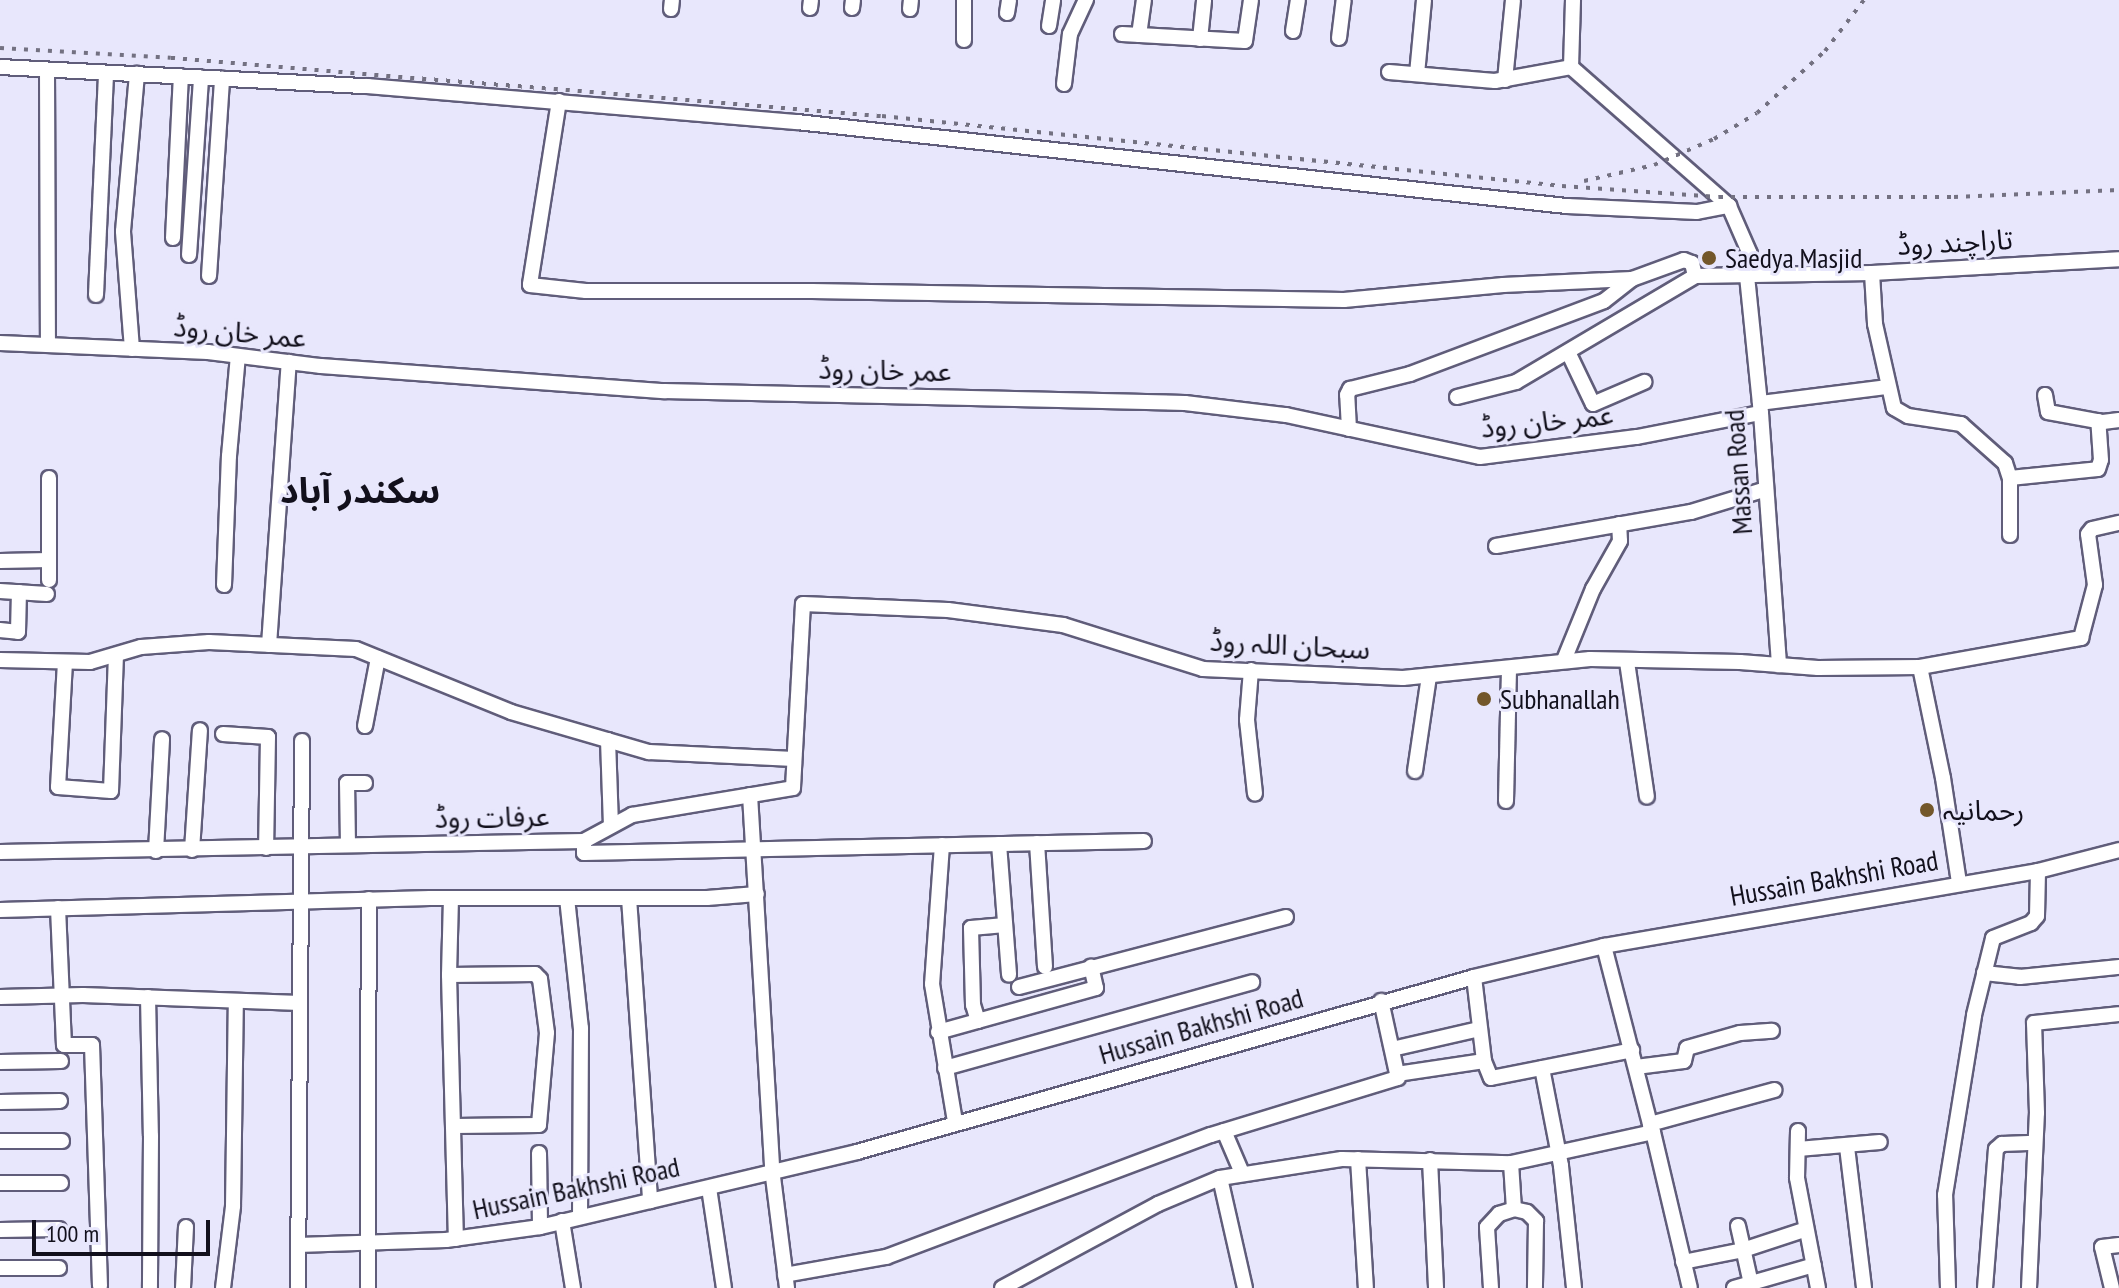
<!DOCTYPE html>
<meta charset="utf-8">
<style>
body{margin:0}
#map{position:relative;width:2119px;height:1288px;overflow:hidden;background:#e8e7fc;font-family:"PT Sans Narrow","Noto Sans Arabic",sans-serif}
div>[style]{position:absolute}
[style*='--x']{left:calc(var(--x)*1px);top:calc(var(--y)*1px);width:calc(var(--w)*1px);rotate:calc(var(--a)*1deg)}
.roads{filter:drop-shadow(2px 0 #605d7a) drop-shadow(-2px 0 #605d7a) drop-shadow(0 2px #605d7a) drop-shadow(0 -2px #605d7a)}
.minor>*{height:14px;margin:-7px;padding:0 7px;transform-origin:7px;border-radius:7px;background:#fff}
.rail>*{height:4px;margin-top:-2px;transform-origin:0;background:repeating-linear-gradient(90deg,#737181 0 4px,transparent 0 12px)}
.dots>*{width:22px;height:22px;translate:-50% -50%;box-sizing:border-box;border:4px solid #e8e7fc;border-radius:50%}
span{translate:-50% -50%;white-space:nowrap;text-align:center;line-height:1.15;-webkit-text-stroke:6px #e8e7fc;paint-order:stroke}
.street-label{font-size:28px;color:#12101c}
.poi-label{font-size:28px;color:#12101c}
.left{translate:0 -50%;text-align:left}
.district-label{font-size:36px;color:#12101c;font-weight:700}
.scale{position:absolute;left:32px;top:1220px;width:178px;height:36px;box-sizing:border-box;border:4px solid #12101c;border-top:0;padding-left:10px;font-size:24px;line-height:28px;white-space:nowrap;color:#12101c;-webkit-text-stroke:6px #e8e7fc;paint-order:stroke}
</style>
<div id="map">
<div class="roads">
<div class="minor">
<i style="--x:1573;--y:0;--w:67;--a:91.7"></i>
<i style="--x:1571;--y:67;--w:210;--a:41.3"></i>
<i style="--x:1729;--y:206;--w:52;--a:66.4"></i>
<i style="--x:1750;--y:254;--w:22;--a:98"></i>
<i style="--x:1747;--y:276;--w:138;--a:84.2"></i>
<i style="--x:1761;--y:413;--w:253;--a:85.9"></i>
<i style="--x:810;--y:8;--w:8;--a:-83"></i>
<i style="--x:852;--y:8;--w:8;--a:-83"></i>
<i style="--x:671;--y:9;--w:9;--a:-84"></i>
<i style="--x:910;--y:9;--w:9;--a:-84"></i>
<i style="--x:1007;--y:13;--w:13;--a:-81"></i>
<i style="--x:1049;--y:26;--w:26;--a:-81"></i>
<i style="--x:1293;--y:31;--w:31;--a:-81"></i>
<i style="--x:1122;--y:34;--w:123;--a:3.3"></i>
<i style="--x:1245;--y:41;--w:41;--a:-81.7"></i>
<i style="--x:1139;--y:35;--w:35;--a:-82"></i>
<i style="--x:1339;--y:38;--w:38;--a:-83"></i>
<i style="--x:1200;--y:39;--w:39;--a:-84"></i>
<i style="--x:964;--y:40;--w:40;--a:-90"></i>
<i style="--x:0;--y:67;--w:368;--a:3"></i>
<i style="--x:368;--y:86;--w:431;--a:4.8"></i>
<i style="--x:797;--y:122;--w:775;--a:6.23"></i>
<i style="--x:1567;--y:206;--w:130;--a:2.6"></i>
<i style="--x:1697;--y:212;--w:33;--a:-11"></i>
<i style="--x:47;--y:70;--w:275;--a:89.8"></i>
<i style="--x:1389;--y:72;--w:106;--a:4.9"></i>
<i style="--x:1495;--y:81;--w:77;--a:-10.4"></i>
<i style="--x:1417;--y:74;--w:74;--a:-84.6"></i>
<i style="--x:1505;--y:80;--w:80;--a:-84.3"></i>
<i style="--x:1064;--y:84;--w:50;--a:-83.2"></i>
<i style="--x:1070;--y:34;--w:38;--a:-65"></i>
<i style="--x:559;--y:101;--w:186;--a:99"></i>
<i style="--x:530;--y:285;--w:56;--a:6.1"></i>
<i style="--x:586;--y:291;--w:226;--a:0"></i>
<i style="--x:812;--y:291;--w:532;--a:0.97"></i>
<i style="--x:1344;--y:300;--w:160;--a:-5.4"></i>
<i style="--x:1503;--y:285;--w:129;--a:-2.7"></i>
<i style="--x:1632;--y:279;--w:55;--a:-20.1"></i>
<i style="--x:1684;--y:260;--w:9;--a:21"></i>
<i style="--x:1692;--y:263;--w:13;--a:77"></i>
<i style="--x:173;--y:238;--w:162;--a:-87.2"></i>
<i style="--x:189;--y:255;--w:178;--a:-86.1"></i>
<i style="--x:1872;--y:273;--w:51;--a:86.6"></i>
<i style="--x:1875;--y:324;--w:86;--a:77.3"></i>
<i style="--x:1894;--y:408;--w:16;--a:30"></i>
<i style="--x:1908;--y:416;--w:54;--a:8.6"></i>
<i style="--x:1961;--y:424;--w:59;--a:41.6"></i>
<i style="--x:2005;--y:463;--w:16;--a:72"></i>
<i style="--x:209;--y:276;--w:198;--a:-86.2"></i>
<i style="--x:96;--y:295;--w:222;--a:-87.4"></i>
<i style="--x:0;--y:343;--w:208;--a:2.5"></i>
<i style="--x:208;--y:352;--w:114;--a:7.1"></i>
<i style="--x:321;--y:366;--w:344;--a:4.2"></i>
<i style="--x:664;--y:391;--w:521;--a:1.32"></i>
<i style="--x:1185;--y:403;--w:102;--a:6.8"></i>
<i style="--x:1286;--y:415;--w:198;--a:12.2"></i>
<i style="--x:1480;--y:457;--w:158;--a:-7.3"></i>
<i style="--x:1637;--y:437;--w:126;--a:-11"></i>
<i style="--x:132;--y:349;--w:118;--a:-94.4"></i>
<i style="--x:123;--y:231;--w:158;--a:-84.9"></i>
<i style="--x:1569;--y:354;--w:55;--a:64.4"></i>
<i style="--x:1593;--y:404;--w:56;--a:-23.3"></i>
<i style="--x:2045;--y:395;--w:17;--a:80"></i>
<i style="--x:2048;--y:412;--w:56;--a:10.3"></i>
<i style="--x:2103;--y:422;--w:16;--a:-7"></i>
<i style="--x:1457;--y:397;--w:61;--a:-14.3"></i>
<i style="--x:1516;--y:382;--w:208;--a:-30.6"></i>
<i style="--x:1695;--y:276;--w:177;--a:-1"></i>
<i style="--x:1872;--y:273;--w:247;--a:-3.2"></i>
<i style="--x:1760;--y:403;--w:128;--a:-7.2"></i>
<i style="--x:1349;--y:429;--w:34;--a:-93"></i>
<i style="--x:1347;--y:395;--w:7;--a:-63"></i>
<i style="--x:1350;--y:389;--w:62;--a:-14"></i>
<i style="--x:1410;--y:374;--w:207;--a:-20.6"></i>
<i style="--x:1604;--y:301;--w:36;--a:-38"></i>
<i style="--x:49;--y:478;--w:102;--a:90"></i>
<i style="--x:2010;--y:535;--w:57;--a:-90"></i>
<i style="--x:2010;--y:478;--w:88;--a:-5.8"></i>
<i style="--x:2098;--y:469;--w:9;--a:-72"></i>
<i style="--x:2101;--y:460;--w:39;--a:-94"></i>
<i style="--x:1496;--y:546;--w:198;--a:-9.9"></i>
<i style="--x:1691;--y:512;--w:78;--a:-17"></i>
<i style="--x:0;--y:561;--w:49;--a:-1.2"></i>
<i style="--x:224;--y:585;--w:129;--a:-87.8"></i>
<i style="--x:229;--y:456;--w:100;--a:-84.9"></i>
<i style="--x:0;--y:591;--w:47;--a:3.7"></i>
<i style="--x:0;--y:630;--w:18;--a:6"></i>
<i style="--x:18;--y:632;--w:40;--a:-88.6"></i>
<i style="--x:269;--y:645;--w:284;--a:-86"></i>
<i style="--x:0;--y:660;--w:90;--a:1.3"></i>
<i style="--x:90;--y:662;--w:53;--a:-16.4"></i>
<i style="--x:141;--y:647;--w:68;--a:-4.2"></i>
<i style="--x:209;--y:642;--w:147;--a:2.7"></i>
<i style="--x:356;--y:649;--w:167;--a:22.1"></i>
<i style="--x:511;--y:712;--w:144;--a:16.2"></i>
<i style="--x:649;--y:752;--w:145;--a:2.8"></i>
<i style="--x:1564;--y:660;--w:77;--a:-67.8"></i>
<i style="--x:1593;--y:589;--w:55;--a:-60.6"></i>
<i style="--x:1620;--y:541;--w:17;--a:-93"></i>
<i style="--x:65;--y:662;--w:125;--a:93.2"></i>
<i style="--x:58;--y:787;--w:53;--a:4.3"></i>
<i style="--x:111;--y:791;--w:136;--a:-87.9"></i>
<i style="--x:1627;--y:662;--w:136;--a:81.6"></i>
<i style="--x:1920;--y:667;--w:113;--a:78.3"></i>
<i style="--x:1943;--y:778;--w:106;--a:81.3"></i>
<i style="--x:1251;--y:670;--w:50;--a:94.6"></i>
<i style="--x:1247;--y:720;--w:74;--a:83.8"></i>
<i style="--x:365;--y:726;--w:69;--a:-79.2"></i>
<i style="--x:223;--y:734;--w:45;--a:3.8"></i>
<i style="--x:268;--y:737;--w:111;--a:91"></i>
<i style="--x:608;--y:740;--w:86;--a:88"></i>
<i style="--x:1415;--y:771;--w:96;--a:-81.6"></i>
<i style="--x:750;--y:795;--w:375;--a:86.6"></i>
<i style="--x:772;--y:1169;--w:120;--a:82.8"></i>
<i style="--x:1506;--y:801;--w:132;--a:-88.7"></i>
<i style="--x:584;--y:841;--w:12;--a:90"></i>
<i style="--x:584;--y:853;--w:560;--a:-1.23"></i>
<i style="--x:1037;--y:843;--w:124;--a:86.3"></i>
<i style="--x:999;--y:844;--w:131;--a:85.6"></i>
<i style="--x:348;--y:845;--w:62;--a:-90.9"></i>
<i style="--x:347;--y:783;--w:18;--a:0"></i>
<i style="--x:942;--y:845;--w:139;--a:94.1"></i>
<i style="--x:932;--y:984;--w:140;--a:80.5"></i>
<i style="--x:192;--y:850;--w:120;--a:-86.2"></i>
<i style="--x:156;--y:851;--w:112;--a:-86.9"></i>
<i style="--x:0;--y:852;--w:584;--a:-1.08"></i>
<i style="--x:584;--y:841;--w:55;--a:-28.4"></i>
<i style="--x:632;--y:815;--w:163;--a:-9.5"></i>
<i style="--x:793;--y:788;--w:184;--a:-86.9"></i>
<i style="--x:803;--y:604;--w:145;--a:2.4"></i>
<i style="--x:948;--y:610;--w:116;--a:7.4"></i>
<i style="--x:1063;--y:625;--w:147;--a:17.4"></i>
<i style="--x:1203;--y:669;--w:200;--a:2.6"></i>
<i style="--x:1403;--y:678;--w:188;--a:-5.8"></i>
<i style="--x:1590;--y:659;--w:150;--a:1.1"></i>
<i style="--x:1740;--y:662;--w:78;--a:4.4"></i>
<i style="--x:1818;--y:668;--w:102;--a:-0.6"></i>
<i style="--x:1920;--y:667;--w:164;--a:-10.2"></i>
<i style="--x:2081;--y:638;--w:55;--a:-75.2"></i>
<i style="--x:2095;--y:585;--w:51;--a:-97.8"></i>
<i style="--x:2088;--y:534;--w:6;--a:-51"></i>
<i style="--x:2092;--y:529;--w:28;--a:-13"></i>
<i style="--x:451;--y:898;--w:77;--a:91.5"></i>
<i style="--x:449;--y:975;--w:264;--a:88.5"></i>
<i style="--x:567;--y:898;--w:131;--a:83.9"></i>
<i style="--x:581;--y:1028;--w:188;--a:90.3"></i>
<i style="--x:629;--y:898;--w:304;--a:86"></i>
<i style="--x:58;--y:908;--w:137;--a:87.5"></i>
<i style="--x:64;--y:1045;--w:28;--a:0"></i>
<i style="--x:92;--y:1045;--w:241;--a:88.1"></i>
<i style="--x:0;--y:910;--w:430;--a:-1.6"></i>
<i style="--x:430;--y:898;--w:277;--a:0"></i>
<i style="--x:707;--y:898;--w:50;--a:-4.6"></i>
<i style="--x:1604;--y:946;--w:184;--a:75.5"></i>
<i style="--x:1984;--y:973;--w:36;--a:6"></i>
<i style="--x:2020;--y:977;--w:100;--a:-5.8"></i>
<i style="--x:449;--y:975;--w:86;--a:-0.7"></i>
<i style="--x:535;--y:974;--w:7;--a:45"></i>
<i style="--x:540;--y:979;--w:54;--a:82.6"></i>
<i style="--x:547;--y:1033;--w:92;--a:95"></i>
<i style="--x:539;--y:1125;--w:84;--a:179.3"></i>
<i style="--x:1474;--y:977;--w:85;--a:83.2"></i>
<i style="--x:1484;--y:1061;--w:18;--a:68"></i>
<i style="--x:1491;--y:1078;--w:144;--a:-11.2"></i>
<i style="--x:1019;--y:987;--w:276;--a:-14.7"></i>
<i style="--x:0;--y:997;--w:83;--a:-1.4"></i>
<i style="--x:83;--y:995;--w:217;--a:2.1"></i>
<i style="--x:148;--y:997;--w:139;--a:88.8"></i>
<i style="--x:151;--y:1136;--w:152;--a:90.4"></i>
<i style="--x:978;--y:1021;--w:17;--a:-107"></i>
<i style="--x:973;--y:1005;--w:77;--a:-91.5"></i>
<i style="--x:971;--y:928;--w:34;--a:-5"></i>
<i style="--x:938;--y:1032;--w:164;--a:-15.6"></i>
<i style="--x:1096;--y:988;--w:22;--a:-103"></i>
<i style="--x:1392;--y:1049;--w:89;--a:-12.9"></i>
<i style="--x:0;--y:1062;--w:61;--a:-0.9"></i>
<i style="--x:1636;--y:1067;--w:48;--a:-7.1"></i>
<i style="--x:1684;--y:1061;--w:13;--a:-77"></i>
<i style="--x:1687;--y:1048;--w:55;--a:-15.8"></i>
<i style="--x:1740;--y:1033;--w:32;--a:-4"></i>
<i style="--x:945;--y:1068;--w:319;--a:-15.6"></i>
<i style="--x:1542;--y:1068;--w:100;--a:79"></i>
<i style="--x:1561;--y:1166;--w:123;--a:83.9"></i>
<i style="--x:1397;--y:1074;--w:88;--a:-8.5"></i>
<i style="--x:0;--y:1102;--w:60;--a:-1"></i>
<i style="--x:1224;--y:1131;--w:46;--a:66.8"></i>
<i style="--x:1798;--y:1131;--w:47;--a:91.2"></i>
<i style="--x:1797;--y:1178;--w:112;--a:79.2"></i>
<i style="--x:1653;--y:1132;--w:160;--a:76.7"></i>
<i style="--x:0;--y:1141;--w:62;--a:0"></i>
<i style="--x:1847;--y:1147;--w:142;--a:83.1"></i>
<i style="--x:1798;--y:1149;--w:82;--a:-4.9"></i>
<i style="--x:539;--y:1153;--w:74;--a:89.2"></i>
<i style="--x:1358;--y:1159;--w:129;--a:86.5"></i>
<i style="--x:1430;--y:1160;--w:128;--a:87.3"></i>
<i style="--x:1511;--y:1163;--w:46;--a:86.3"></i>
<i style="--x:1220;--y:1178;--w:113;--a:77.2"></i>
<i style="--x:0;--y:1183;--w:61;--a:0"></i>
<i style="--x:709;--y:1188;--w:101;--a:81.5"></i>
<i style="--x:562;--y:1221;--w:68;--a:80.7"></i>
<i style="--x:1738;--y:1226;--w:64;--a:77.3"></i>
<i style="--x:0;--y:1230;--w:59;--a:-1"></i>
<i style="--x:298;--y:1245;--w:148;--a:-1.9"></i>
<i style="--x:446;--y:1240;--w:95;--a:-7.9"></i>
<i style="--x:540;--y:1227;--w:326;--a:-13.3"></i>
<i style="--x:857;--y:1152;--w:641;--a:-15.83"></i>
<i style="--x:1474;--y:977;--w:134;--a:-13.4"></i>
<i style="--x:1604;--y:946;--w:440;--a:-9.8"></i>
<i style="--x:2038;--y:871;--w:84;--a:-14.5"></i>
<i style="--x:1683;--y:1262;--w:61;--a:-11.3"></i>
<i style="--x:1743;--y:1250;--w:64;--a:-18.2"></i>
<i style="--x:0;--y:1268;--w:59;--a:0"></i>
<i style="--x:785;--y:1275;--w:103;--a:-10.1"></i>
<i style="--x:886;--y:1257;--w:347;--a:-20.6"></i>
<i style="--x:1211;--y:1135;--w:195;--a:-17"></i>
<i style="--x:1398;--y:1078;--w:79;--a:-102.4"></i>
<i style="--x:183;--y:1288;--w:61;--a:-87.2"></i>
<i style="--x:223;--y:1288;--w:83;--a:-83"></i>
<i style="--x:233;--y:1206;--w:205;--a:-89.2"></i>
<i style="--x:298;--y:1288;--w:547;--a:-89.58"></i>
<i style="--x:368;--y:1288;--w:389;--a:-89.9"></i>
<i style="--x:1002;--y:1288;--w:177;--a:-28.3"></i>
<i style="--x:1158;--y:1204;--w:67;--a:-22.8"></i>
<i style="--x:1220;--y:1178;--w:123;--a:-8.9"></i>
<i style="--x:1342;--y:1159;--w:169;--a:1.4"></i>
<i style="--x:1511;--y:1163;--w:145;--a:-12.3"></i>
<i style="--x:1653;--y:1132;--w:9;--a:-111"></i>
<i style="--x:1650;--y:1124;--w:129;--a:-15.3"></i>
<i style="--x:1491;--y:1288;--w:61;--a:-93.8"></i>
<i style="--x:1487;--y:1227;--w:18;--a:-47"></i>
<i style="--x:1499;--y:1214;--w:16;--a:-18"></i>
<i style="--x:1514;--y:1209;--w:13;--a:13"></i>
<i style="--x:1527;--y:1212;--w:13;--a:45"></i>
<i style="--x:1536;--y:1221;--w:67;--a:90.9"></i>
<i style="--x:1734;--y:1288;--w:83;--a:-16"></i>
<i style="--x:1948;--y:1288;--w:93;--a:-91.8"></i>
<i style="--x:1945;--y:1195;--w:182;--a:-80.8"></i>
<i style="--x:1974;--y:1015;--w:79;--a:-76.1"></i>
<i style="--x:1993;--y:938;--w:41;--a:-21.5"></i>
<i style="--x:2031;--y:923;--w:9;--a:-49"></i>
<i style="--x:2037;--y:916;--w:45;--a:-88.7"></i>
<i style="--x:1985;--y:1288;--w:139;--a:-85.5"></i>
<i style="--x:1996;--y:1149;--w:8;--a:-40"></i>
<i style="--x:2002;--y:1144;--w:33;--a:-2"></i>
<i style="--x:2029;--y:1288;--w:175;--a:-87.4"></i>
<i style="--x:2037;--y:1113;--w:90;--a:-91.9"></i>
<i style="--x:2034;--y:1023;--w:85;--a:-6"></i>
<i style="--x:2112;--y:1288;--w:42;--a:-103.7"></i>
<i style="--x:2102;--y:1247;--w:17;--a:-7"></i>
</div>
</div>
<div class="rail">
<i style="--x:0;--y:48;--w:171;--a:3.3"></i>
<i style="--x:171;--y:58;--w:713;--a:4.66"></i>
<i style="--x:882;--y:116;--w:684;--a:5.88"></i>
<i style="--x:1562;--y:186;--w:157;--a:4"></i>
<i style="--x:1719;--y:197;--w:235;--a:0"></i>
<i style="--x:1954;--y:197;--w:165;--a:-2.4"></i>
<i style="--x:1584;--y:181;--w:72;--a:-12.9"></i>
<i style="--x:1654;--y:165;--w:65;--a:-23.4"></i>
<i style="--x:1714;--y:139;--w:50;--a:-31.2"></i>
<i style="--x:1757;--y:113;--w:92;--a:-42.4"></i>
<i style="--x:1825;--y:51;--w:64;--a:-52.6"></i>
</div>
<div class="dots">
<i style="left:1709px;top:258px;background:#73572a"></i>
<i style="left:1484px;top:699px;background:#73572a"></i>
<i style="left:1927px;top:810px;background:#73572a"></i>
</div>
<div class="street-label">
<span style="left:1955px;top:242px;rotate:-3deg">تاراچند روڈ</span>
<span style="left:240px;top:332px;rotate:5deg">عمر خان روڈ</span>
<span style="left:885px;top:370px;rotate:1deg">عمر خان روڈ</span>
<span style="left:1547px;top:421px;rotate:-6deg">عمر خان روڈ</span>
<span style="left:1738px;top:472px;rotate:-94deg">Massan Road</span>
<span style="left:1290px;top:645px;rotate:3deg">سبحان اللہ روڈ</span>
<span style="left:492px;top:817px;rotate:-1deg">عرفات روڈ</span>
<span style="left:1834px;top:878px;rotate:-10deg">Hussain Bakhshi Road</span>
<span style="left:1201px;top:1026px;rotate:-16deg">Hussain Bakhshi Road</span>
<span style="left:576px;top:1188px;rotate:-12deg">Hussain Bakhshi Road</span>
</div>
<div class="poi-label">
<span class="left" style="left:1725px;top:258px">Saedya Masjid</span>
<span class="left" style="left:1500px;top:699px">Subhanallah</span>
<span class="left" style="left:1943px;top:810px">رحمانیہ</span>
</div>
<div class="district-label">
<span style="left:360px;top:490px">سکندر آباد</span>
</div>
<div class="scale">100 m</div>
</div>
